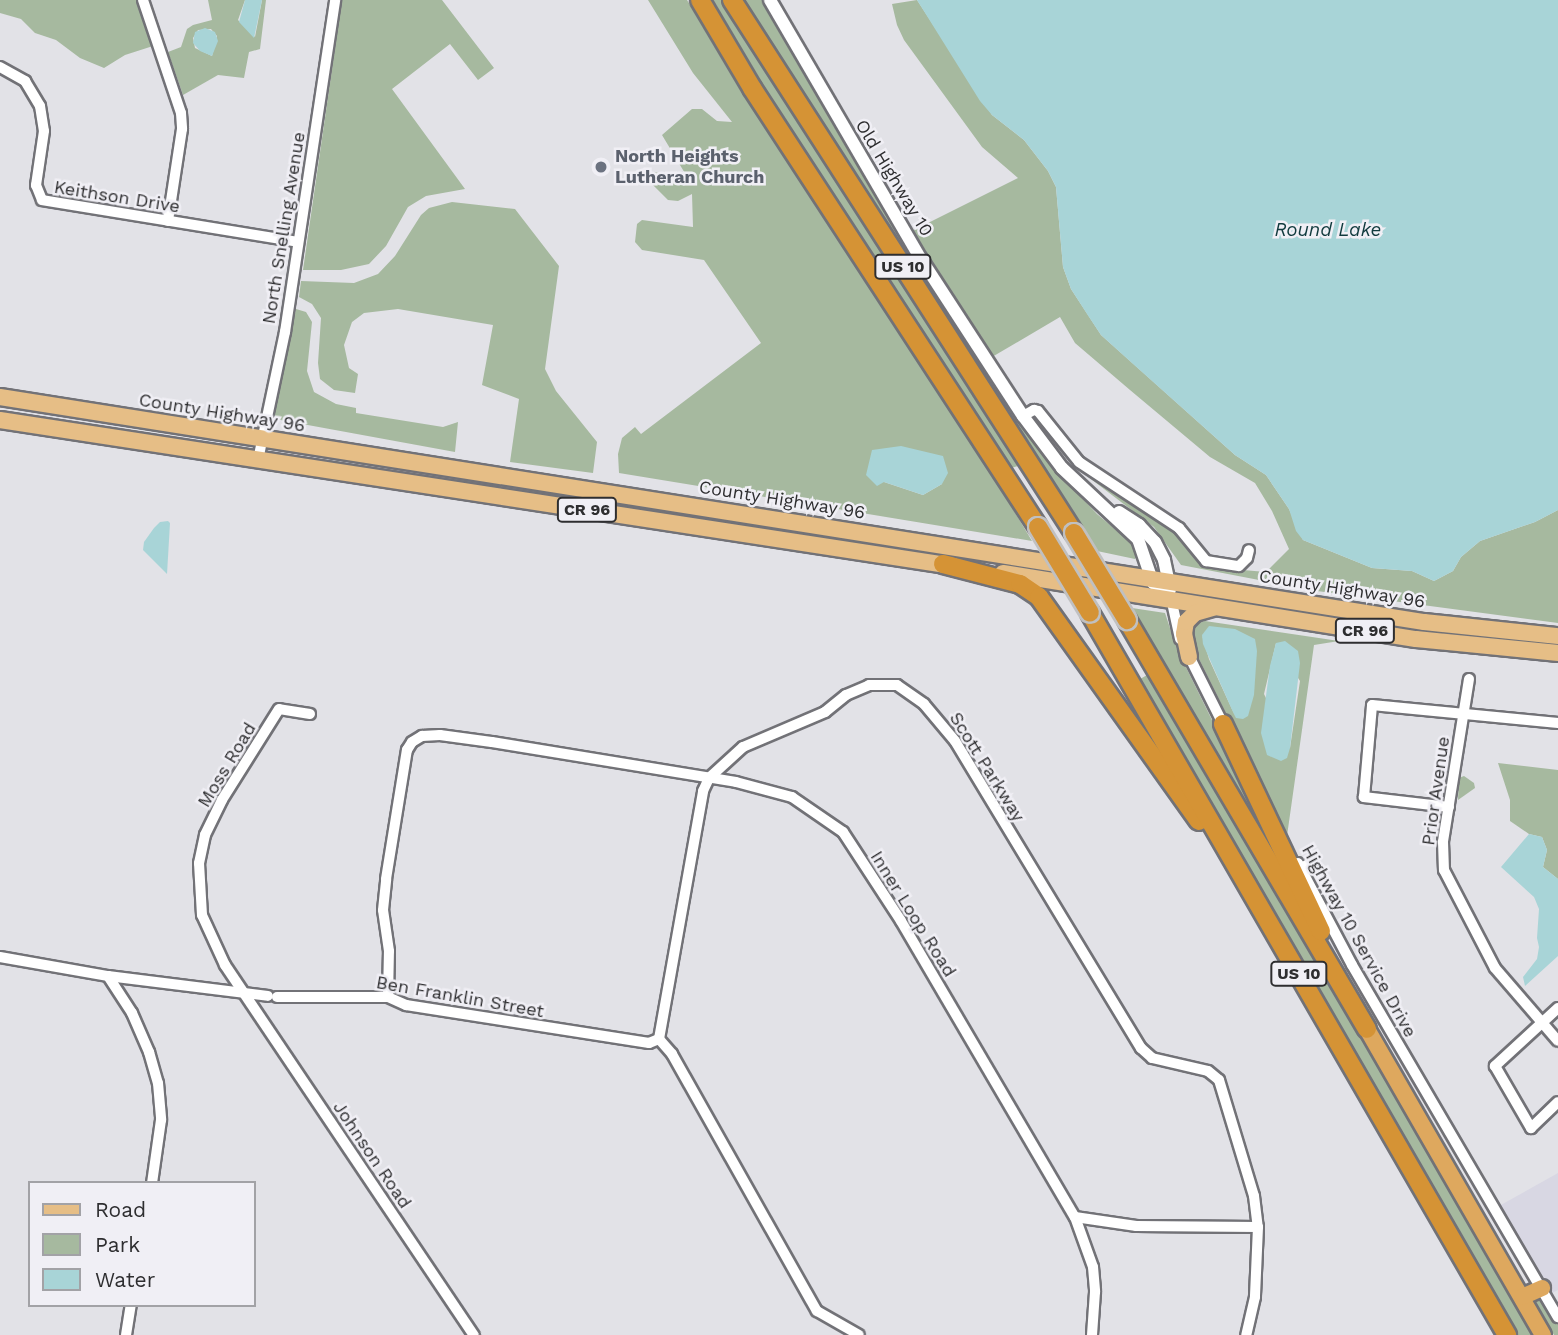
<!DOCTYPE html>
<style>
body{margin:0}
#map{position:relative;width:1558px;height:1335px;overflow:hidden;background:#e2e2e7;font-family:"Work Sans",sans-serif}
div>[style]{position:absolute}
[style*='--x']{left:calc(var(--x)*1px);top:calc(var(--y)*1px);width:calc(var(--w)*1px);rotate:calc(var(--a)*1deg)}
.built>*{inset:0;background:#d8d7e3}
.green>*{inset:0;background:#a6b99f}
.water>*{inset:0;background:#a8d4d7}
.roads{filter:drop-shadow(2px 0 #727277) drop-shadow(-2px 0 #727277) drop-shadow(0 2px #727277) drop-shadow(0 -2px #727277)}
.minor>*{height:10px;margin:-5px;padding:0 5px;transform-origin:5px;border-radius:5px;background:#fff}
.tertiary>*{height:12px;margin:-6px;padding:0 6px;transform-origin:6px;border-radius:6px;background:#fff}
.primary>*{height:16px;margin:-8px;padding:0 8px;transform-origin:8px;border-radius:8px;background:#e6be86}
.trunk>*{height:16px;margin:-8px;padding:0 8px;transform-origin:8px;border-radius:8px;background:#dea85e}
.motorway>*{height:18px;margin:-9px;padding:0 9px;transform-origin:9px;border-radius:9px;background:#d59335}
.bridges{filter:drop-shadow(2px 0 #c0c0c1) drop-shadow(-2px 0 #c0c0c1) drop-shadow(0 2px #c0c0c1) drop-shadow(0 -2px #c0c0c1)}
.motorway-bridge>*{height:18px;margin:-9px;padding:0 9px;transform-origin:9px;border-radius:9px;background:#d59335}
.dots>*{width:19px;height:19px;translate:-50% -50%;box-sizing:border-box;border:4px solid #f0eff5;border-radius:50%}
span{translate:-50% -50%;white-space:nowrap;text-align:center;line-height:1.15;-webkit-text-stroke:5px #f0eff5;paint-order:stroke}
.shield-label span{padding:2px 5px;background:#f0eff5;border:2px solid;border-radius:5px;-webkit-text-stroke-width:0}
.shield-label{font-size:16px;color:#2e2e30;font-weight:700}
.worship-label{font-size:18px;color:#5b616d;font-weight:700}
.left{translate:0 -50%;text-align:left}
.street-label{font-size:18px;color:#2e2e30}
.water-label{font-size:19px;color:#113b3e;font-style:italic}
.legend{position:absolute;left:28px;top:1181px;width:228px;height:126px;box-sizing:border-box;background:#f0eff5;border:2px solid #a2a2a6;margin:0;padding:9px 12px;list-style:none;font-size:21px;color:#2e2e30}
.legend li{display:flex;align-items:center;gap:14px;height:35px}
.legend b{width:35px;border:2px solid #a2a2a6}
</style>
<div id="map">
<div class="built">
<i style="clip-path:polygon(1558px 1173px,1558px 1290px,1550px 1294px,1499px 1206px)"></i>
</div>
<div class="green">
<i style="clip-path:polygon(0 0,136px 0,153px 46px,125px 55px,104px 68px,80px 58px,56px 40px,35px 33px,21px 19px,0 13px)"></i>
<i style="clip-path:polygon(evenodd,208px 0,245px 0,238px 20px,255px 37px,262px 0,266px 0,260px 49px,249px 52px,244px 78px,218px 75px,183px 95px,168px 52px,181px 47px,187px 29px,193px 25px,212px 20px,208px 0,211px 29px,217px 36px,212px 56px,195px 48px,193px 38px,198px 30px,211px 29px)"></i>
<i style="clip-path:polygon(342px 0,442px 0,494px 68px,478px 80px,450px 44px,392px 89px,465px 189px,426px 196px,408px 207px,386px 246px,369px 264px,341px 270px,303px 270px)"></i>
<i style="clip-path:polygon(evenodd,648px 0,687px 0,972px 441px,1032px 541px,619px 473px,618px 454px,622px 438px,635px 427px,641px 434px,761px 343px,704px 260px,642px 250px,635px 242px,637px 224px,642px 220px,693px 227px,692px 194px,678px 201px,668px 200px,653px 185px,649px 172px,686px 175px,662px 135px,692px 109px,702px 109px,717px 121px,732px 122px,693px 73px,648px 0,884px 482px,942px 484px,923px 495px,884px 482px)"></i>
<i style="clip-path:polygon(706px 0,723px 0,948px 351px,1018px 462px,1018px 466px,1011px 468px,1006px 463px)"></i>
<i style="clip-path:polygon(741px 0,762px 0,878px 199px,1003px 397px,1057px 471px,1097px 514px,1134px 545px,1138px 554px,1135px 559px,1097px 551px,1081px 528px,873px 199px,867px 198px)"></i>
<i style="clip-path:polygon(917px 0,992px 115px,1024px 140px,1048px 171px,1056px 187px,1063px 267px,1071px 289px,1101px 335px,1235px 455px,1266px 475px,1289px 509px,1303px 540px,1372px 568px,1412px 571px,1434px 581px,1453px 571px,1461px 557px,1480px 541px,1535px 522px,1558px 510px,1558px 623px,1317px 591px,1181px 565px,1154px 527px,1083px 473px,1176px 532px,1187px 543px,1195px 559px,1208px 567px,1266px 572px,1289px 549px,1272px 511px,1255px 483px,1210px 457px,1130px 390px,1075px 343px,1060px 317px,992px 357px,912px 231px,1018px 178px,982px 147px,904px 40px,897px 25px,892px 4px)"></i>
<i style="clip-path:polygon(452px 202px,515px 209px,559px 266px,545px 369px,556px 391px,597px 442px,593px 473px,510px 462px,519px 399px,482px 385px,493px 325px,398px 309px,364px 313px,352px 322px,344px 345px,349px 368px,358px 374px,355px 393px,334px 390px,320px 379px,318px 363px,321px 318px,312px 304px,299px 297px,301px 281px,354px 283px,378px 274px,395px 256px,421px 215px,429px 208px)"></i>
<i style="clip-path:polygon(296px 309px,306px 312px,312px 322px,307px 371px,314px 392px,336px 404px,356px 408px,356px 413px,443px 427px,458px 422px,455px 452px,275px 419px,273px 413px)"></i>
<i style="clip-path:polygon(1132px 608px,1165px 613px,1177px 649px,1278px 854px,1275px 855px)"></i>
<i style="clip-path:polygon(evenodd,1205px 621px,1339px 641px,1314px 645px,1287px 836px,1195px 651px,1190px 638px,1194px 623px,1205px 621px,1202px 635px,1236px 718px,1209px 659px,1202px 635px,1205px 621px,1276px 643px,1300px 681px,1290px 748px,1264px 694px,1276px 643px)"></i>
<i style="clip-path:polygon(1149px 674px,1386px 1077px,1534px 1335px,1518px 1335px,1140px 679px)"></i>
<i style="clip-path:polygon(1498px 763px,1558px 770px,1558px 879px,1543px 867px,1547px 850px,1542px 837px,1529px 834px,1510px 821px,1510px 800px)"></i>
<i style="clip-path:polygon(1464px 776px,1474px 783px,1475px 788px,1458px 800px,1459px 778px)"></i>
<i style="clip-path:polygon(1538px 1295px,1545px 1298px,1558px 1325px,1558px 1335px,1554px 1335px,1531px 1297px)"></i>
</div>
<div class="water">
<i style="clip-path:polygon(245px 0,262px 0,254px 38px,239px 22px)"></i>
<i style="clip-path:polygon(917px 0,1558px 0,1558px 510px,1535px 522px,1480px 541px,1461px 557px,1453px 571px,1434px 581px,1412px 571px,1372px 568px,1303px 540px,1296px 531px,1289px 509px,1266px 475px,1235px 455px,1132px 363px,1101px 335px,1089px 317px,1071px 289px,1063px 267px,1056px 187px,1048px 171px,1024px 140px,992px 115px,980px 101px)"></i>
<i style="clip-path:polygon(205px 28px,215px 32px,218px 41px,212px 56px,200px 51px,193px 43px,195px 32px)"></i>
<i style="clip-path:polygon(901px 446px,943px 456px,948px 473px,942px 484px,923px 495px,884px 482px,877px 486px,866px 475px,872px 450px)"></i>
<i style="clip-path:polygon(168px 521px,170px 523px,167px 574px,143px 550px,144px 542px,154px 528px,160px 522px)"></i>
<i style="clip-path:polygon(1209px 626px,1235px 629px,1255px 639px,1257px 651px,1254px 695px,1248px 716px,1243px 719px,1236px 718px,1233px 712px,1203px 644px,1202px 635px)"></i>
<i style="clip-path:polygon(1285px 641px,1298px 651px,1300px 663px,1290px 748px,1287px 758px,1281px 761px,1267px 755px,1261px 733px,1270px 666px,1276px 643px)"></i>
<i style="clip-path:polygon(1529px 834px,1542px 837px,1547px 850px,1543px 867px,1558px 879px,1558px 956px,1525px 986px,1523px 977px,1537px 959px,1539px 947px,1537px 938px,1539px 909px,1534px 897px,1501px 867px)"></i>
</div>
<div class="roads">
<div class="minor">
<i style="--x:143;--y:0;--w:119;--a:71.4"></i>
<i style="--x:181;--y:113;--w:16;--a:86"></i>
<i style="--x:182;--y:129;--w:93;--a:98.7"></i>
<i style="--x:0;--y:67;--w:29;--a:29"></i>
<i style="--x:25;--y:81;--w:29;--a:59"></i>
<i style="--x:40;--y:106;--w:25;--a:81"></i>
<i style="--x:44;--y:131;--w:55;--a:98.4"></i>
<i style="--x:36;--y:185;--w:16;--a:68"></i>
<i style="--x:42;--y:200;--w:259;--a:9.3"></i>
<i style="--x:1023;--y:416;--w:13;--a:-29"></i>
<i style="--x:1034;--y:410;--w:4;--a:14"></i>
<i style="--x:1038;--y:411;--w:65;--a:51.2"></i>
<i style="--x:1079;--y:462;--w:120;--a:33.4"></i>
<i style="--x:1179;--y:528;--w:43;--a:50.7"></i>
<i style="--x:1206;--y:561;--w:33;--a:9"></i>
<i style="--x:1239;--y:566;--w:11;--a:-45"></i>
<i style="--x:1247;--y:558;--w:8;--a:-76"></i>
<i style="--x:258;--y:460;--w:131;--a:-78.1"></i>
<i style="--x:285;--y:332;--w:336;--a:-81.4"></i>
<i style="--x:1171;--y:598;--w:42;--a:77.6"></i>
<i style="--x:1187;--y:652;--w:83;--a:63.4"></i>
<i style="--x:1469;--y:679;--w:165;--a:99.1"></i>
<i style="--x:1443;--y:842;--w:28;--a:88"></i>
<i style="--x:1444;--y:870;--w:110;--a:62.5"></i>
<i style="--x:1495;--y:968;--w:96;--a:49.2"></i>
<i style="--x:310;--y:714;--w:31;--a:-171"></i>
<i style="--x:279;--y:709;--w:107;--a:122.1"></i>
<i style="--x:222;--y:800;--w:39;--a:116"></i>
<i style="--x:205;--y:835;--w:29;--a:102"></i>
<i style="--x:199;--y:863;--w:52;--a:86.7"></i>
<i style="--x:202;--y:915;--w:55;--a:65.3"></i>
<i style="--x:225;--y:965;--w:446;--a:56.1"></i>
<i style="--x:1449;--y:807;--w:86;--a:-173.3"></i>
<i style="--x:1364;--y:797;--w:92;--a:-85"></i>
<i style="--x:1372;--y:705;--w:187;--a:5.5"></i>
<i style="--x:1298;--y:863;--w:115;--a:62.1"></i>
<i style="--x:1352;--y:965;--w:408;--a:59.7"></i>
<i style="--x:1301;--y:868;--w:11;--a:-27"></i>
<i style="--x:0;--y:957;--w:110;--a:10"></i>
<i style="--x:108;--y:976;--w:161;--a:7.1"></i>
<i style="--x:108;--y:976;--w:44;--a:57"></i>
<i style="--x:132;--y:1013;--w:43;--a:66.4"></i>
<i style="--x:149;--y:1052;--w:32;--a:74"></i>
<i style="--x:158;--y:1083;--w:37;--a:85"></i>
<i style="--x:161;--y:1120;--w:64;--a:98.1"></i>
<i style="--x:277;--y:997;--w:111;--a:0"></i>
<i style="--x:388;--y:997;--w:20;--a:24"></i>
<i style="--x:406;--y:1005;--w:246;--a:8.9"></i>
<i style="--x:649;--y:1043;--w:11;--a:-22"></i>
<i style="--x:659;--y:1039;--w:20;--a:49"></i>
<i style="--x:672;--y:1054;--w:295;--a:60.6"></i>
<i style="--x:817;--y:1311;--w:48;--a:29.7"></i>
<i style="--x:388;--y:997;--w:46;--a:-88.8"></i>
<i style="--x:389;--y:951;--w:41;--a:-98.3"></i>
<i style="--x:383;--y:910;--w:31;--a:-84"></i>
<i style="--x:386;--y:879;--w:131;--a:-80.8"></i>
<i style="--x:407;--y:750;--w:9;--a:-58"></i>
<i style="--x:412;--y:742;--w:12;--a:-31"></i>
<i style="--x:422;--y:736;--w:18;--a:-3"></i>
<i style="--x:440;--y:735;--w:52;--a:7.7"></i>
<i style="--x:492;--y:742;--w:247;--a:9.3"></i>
<i style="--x:736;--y:782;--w:58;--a:15"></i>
<i style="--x:792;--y:797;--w:62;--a:34.5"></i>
<i style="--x:843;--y:832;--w:106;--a:56.9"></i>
<i style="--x:901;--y:921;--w:343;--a:59.6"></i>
<i style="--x:1075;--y:1217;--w:62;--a:8.4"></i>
<i style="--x:1136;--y:1226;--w:122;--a:0.5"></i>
<i style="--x:1558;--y:1008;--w:86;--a:137.4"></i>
<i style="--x:1495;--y:1066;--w:72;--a:59.9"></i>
<i style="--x:1531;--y:1128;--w:37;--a:-44"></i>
<i style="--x:659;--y:1039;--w:252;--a:-79.9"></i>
<i style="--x:703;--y:791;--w:14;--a:-65"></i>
<i style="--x:709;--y:778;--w:46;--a:-42.4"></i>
<i style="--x:743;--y:747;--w:89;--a:-23.1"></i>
<i style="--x:825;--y:712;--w:27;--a:-39"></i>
<i style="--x:846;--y:695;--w:25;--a:-23"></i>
<i style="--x:869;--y:685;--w:28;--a:0"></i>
<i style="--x:897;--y:685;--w:33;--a:35"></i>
<i style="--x:924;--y:704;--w:48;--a:50"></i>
<i style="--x:955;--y:741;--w:359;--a:58.8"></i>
<i style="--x:1141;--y:1048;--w:15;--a:42"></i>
<i style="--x:1152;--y:1058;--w:57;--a:13.1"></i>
<i style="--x:1208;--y:1071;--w:14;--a:39"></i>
<i style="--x:1219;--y:1080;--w:121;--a:73.2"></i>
<i style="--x:1254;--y:1196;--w:31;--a:83"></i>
<i style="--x:1258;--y:1227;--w:70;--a:92.5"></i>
<i style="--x:1255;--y:1297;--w:39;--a:103"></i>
<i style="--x:1075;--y:1217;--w:53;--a:70.2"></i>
<i style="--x:1093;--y:1267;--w:25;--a:85"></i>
<i style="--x:1095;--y:1292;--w:43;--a:94"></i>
<i style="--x:126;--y:1335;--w:30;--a:-81"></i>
</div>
<div class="tertiary">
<i style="--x:770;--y:0;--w:300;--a:59.8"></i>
<i style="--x:921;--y:259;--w:187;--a:57"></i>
<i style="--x:1023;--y:416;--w:65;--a:53.1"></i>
<i style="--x:1062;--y:468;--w:104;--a:43.1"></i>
<i style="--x:1138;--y:539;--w:46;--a:71.2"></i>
<i style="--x:1153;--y:583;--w:23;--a:40"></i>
<i style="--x:1119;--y:512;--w:24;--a:33"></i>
<i style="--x:1139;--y:525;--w:23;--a:47"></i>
<i style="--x:1155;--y:542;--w:20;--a:63"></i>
<i style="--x:1164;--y:560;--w:30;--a:78"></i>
</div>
<div class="primary">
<i style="--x:0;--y:397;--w:1442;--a:8.98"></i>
<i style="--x:1424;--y:622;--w:135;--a:6"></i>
<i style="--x:0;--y:420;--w:964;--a:8.71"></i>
<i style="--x:1003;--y:573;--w:418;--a:9.1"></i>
<i style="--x:1416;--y:639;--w:143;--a:5.6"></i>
<i style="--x:1189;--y:657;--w:24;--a:-102"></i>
<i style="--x:1184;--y:634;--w:12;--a:-81"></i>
<i style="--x:1186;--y:622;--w:13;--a:-45"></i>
<i style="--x:1195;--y:613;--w:19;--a:-16"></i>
</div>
<div class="trunk">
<i style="--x:1367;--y:1029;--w:353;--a:60.1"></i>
<i style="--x:1522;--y:1297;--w:22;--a:-24"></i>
</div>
<div class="motorway">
<i style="--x:700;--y:0;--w:102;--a:59.4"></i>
<i style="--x:752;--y:88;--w:524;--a:56.92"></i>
<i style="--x:732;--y:0;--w:633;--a:57.31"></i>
<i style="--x:943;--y:564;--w:80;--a:14.6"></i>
<i style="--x:1020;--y:584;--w:23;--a:34"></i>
<i style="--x:1039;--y:597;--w:275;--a:54.5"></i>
<i style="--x:1090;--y:613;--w:834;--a:59.99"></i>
<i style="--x:1127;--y:620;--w:474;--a:59.6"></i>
<i style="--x:1223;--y:724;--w:229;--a:64.7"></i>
</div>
</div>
<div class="bridges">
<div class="motorway-bridge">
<i style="--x:1038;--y:527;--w:100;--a:58.8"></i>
<i style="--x:1074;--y:533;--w:102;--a:58.7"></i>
</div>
</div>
<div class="dots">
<i style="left:601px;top:167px;background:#6b7280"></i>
</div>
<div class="shield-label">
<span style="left:903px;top:267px">US 10</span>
<span style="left:587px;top:510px">CR 96</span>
<span style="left:1365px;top:631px">CR 96</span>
<span style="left:1299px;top:974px">US 10</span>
</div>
<div class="worship-label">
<span class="left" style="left:615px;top:167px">North Heights<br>Lutheran Church</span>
</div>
<div class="street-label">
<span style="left:894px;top:178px;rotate:59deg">Old Highway 10</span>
<span style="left:117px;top:197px;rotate:9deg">Keithson Drive</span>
<span style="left:284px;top:228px;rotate:-81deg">North Snelling Avenue</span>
<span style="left:222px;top:413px;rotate:9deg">County Highway 96</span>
<span style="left:782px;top:500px;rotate:9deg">County Highway 96</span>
<span style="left:1342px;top:589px;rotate:9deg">County Highway 96</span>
<span style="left:227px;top:765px;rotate:-59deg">Moss Road</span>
<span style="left:987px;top:767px;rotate:58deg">Scott Parkway</span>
<span style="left:1436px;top:791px;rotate:-82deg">Prior Avenue</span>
<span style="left:913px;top:914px;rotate:58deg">Inner Loop Road</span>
<span style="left:1359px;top:941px;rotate:61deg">Highway 10 Service Drive</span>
<span style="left:460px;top:997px;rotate:10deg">Ben Franklin Street</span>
<span style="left:372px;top:1155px;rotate:56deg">Johnson Road</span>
</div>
<div class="water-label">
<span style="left:1328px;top:230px">Round Lake</span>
</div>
<ul class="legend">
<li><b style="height:9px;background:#e6be86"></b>Road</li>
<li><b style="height:19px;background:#a6b99f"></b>Park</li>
<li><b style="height:19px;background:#a8d4d7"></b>Water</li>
</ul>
</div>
